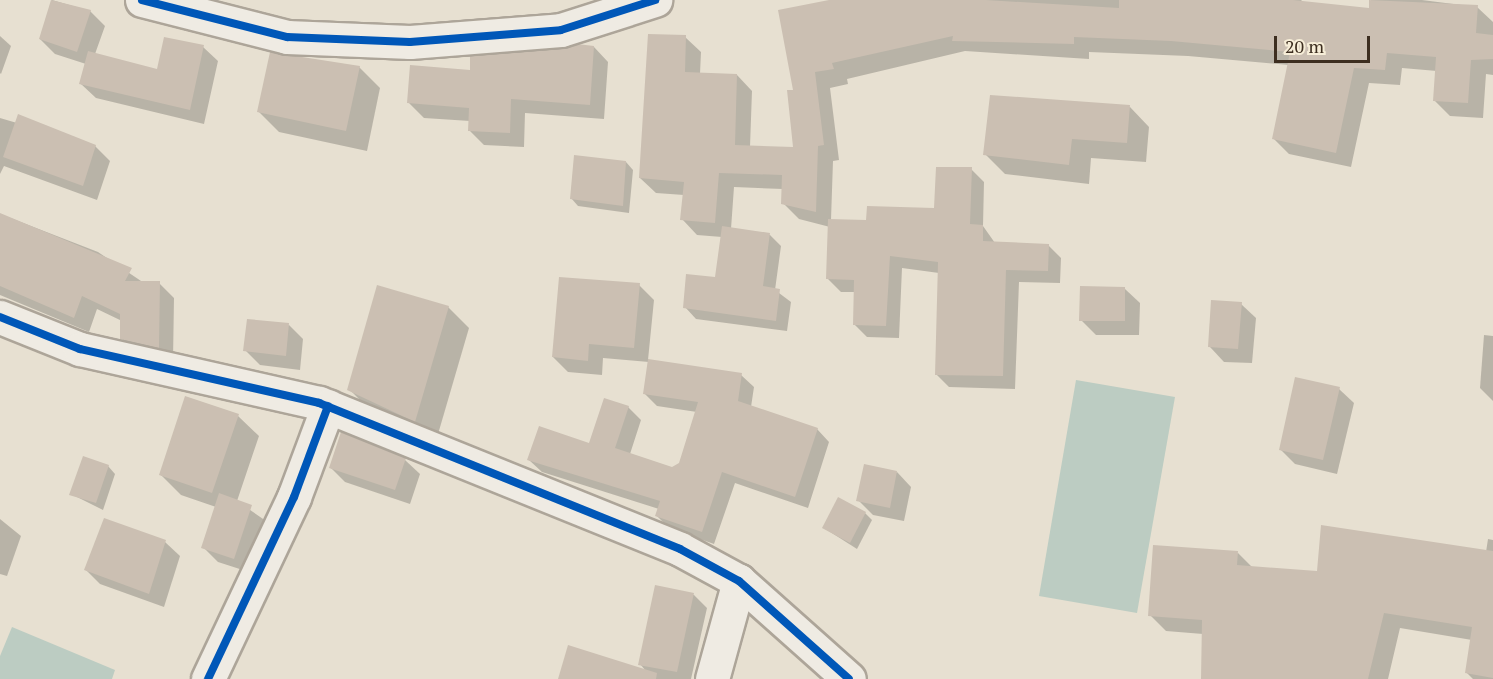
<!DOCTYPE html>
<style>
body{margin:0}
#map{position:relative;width:1493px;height:679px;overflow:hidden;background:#e7e0d1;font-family:"PT Serif",serif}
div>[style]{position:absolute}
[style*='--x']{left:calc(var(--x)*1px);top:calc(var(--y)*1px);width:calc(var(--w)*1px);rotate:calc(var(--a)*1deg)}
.water>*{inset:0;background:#bcccc2}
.shadow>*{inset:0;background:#0003}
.building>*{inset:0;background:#cbbfb2}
.roads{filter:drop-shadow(2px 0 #ada599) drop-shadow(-2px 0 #ada599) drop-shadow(0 2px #ada599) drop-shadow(0 -2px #ada599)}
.minor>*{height:33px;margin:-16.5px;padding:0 16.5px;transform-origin:16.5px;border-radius:16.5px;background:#efebe3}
.cycleway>*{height:8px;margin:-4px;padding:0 4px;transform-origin:4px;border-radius:4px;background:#0057b8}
span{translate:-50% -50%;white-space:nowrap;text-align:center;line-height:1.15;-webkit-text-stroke:4.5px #f7eed8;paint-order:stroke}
.scale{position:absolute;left:1274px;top:36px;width:96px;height:27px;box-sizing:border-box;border:3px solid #3d2e20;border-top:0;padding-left:8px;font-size:18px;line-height:21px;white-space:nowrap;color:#3d2e20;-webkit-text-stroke:4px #f7eed8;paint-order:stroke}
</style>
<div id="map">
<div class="water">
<i style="clip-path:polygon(1076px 380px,1175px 397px,1137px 613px,1039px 596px)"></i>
<i style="clip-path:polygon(12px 627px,115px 670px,112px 679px,0 679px,0 656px)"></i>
</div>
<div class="shadow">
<i style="clip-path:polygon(52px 0,90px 11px,105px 26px,95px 54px,158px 71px,203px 47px,218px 61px,204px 124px,96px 98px,81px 84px,86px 64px,55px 54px,40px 39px)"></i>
<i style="clip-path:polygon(836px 0,1301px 0,1307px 6px,1370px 10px,1371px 0,1422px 0,1477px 7px,1493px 22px,1493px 75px,1486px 74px,1483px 118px,1450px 116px,1435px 101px,1437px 71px,1402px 68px,1400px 85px,1369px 83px,1351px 167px,1289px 154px,1274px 139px,1289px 65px,1188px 56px,1089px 52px,1089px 59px,965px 51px,847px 79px,848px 84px,830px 88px,839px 160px,833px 161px,831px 220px,868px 222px,936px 210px,971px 169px,984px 182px,983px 226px,995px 243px,1048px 245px,1061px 258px,1060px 283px,1019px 282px,1015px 389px,949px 387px,936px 374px,939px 273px,902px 268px,899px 338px,867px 337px,854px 324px,855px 292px,841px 292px,828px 279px,830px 227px,799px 219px,783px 203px,783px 189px,734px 187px,731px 229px,770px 235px,781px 246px,775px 290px,791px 302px,787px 331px,696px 319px,685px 307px,717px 278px,722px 237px,697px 235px,682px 219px,684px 195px,656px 193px,640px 178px,685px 37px,701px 52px,700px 74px,737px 75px,752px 91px,750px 147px,795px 148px,795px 91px)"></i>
<i style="clip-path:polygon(0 36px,11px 46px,1px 74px,0 73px)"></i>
<i style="clip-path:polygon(594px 47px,608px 62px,604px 119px,525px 113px,524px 147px,484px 145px,470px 131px,470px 121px,424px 118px,409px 103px,471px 71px)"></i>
<i style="clip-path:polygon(359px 67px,380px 88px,367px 151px,279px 132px,258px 111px)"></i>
<i style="clip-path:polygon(1130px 107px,1149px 127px,1146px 162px,1091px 158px,1089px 184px,1005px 174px,985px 154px)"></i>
<i style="clip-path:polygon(0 118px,95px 146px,110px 161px,97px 200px,4px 166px,0 174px)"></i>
<i style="clip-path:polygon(626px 162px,633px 170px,629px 213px,578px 206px,571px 198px)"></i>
<i style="clip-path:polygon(0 214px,98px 252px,144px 283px,159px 283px,174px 298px,173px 361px,136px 353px,121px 338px,122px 321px,97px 309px,89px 332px,0 295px)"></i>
<i style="clip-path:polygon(639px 285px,654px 300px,648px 360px,741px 375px,754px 387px,751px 407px,817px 429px,829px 442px,808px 508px,735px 483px,714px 544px,669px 528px,657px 516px,659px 509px,542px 472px,529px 460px,590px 445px,628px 407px,641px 420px,630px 454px,672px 468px,680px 464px,697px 412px,657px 406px,644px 393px,649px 362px,603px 358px,602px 375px,568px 372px,553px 357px)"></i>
<i style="clip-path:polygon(1125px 289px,1140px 303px,1139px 335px,1096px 335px,1081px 320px)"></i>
<i style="clip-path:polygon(1241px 304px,1256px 318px,1252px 363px,1224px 362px,1210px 347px)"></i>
<i style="clip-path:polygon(448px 307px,469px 328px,436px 441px,370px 410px,349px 389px)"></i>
<i style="clip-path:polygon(289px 325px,303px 339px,300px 370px,260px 365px,245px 350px)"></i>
<i style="clip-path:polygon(1484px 335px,1493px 336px,1493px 401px,1480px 388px)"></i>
<i style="clip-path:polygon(1339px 389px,1354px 403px,1337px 474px,1295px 464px,1280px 449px)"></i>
<i style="clip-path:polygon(238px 416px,259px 436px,237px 501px,266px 521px,249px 572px,218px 562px,203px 547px,216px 507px,181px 495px,160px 474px)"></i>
<i style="clip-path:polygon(405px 460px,420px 474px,410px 504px,345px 482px,331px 468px)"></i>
<i style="clip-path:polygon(108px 466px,115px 474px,103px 510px,71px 494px)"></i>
<i style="clip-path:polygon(897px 472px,911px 487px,904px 521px,873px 515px,858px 500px)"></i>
<i style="clip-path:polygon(865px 513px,872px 520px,857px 549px,824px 528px)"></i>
<i style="clip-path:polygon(0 519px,21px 536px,7px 576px,0 574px)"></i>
<i style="clip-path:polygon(1488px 539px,1493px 540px,1493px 679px,1473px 679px,1466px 672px,1472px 640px,1400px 628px,1388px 679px,1202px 679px,1203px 634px,1166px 631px,1150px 615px,1238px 553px,1252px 567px,1318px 572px,1486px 552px)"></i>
<i style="clip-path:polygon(165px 542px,180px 556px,164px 607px,100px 584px,85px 569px)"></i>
<i style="clip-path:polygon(656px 586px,694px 595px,707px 608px,691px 679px,559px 679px,646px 671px,640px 664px)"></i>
</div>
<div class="building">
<i style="clip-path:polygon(51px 0,91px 10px,77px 52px,39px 39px)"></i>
<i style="clip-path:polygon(829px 0,986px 0,1119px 8px,1119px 0,1293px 0,1369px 8px,1369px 0,1478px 5px,1476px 33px,1493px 35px,1493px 59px,1471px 60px,1468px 103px,1433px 101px,1436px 57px,1387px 53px,1385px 70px,1354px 68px,1336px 153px,1272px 139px,1290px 52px,1171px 41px,1074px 37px,1074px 44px,952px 41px,953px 36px,832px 63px,834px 69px,815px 72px,824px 145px,818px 146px,816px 212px,781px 204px,782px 175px,719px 173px,715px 223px,680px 220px,684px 182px,639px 178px,648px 34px,686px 35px,685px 72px,737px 74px,735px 145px,793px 147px,787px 90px,793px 90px,778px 10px)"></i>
<i style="clip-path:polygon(164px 37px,204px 45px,190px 110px,79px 84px,88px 51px,157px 69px)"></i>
<i style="clip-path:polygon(577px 44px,594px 46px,590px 105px,511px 99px,510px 133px,468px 131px,469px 108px,407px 103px,410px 65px,470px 70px,470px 56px)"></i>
<i style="clip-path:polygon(270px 52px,360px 66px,346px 131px,257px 112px)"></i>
<i style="clip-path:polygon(990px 95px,1130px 105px,1127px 143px,1072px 139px,1069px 165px,983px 155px)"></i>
<i style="clip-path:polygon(18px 114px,96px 145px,83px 186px,3px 157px)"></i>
<i style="clip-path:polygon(574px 155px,626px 161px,623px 206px,570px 199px)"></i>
<i style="clip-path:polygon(936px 167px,972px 167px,970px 224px,983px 225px,983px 241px,1049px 244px,1048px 271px,1006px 270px,1003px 376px,935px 375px,938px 262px,890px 256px,886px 326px,853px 325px,854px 280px,826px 279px,828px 219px,866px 220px,867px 206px,934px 208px)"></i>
<i style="clip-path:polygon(0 213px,132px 268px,125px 281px,160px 281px,159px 348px,120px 339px,120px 314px,82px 296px,74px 318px,0 286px)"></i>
<i style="clip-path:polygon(722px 226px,770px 233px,763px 286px,780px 289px,776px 321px,683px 308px,686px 274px,715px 277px)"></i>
<i style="clip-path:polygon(559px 277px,640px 283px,634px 348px,589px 344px,588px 361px,552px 357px)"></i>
<i style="clip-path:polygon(377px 285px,449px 306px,415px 422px,347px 390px)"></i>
<i style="clip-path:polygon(1080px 286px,1125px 287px,1125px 321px,1079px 321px)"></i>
<i style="clip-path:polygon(1211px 300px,1242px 302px,1238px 349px,1208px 347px)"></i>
<i style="clip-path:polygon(247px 319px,289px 323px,286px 356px,243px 351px)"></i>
<i style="clip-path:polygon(648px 359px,742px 373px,738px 401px,818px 428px,795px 497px,722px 472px,702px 532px,655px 516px,660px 501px,527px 460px,539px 426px,589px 443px,604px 398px,629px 406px,615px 448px,672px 467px,679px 463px,698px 402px,643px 394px)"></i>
<i style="clip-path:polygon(1295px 377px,1340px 387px,1323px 460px,1279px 450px)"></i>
<i style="clip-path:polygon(185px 396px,239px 414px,212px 493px,159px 475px)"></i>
<i style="clip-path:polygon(341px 432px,406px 458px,395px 490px,329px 468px)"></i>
<i style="clip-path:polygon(83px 456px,109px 465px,96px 503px,69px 495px)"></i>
<i style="clip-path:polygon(864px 464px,897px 471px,890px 508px,856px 501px)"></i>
<i style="clip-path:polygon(219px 493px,252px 505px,234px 559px,201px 548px)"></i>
<i style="clip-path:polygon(838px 497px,866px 512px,850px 543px,822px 528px)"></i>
<i style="clip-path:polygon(104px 518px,166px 540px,149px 594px,84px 570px)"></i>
<i style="clip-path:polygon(1321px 525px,1493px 551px,1493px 678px,1465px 673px,1472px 627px,1384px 613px,1368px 679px,1201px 679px,1202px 620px,1148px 616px,1153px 545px,1238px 551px,1237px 565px,1317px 571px)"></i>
<i style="clip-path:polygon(655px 585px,694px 593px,677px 672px,638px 665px)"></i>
<i style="clip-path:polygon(568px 645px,657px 673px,656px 679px,558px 679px)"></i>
</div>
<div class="roads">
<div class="minor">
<i style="--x:142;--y:0;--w:150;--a:14.3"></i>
<i style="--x:287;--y:37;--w:123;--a:2.3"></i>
<i style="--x:410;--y:42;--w:151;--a:-4.5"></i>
<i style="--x:561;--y:30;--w:99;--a:-17.7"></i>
<i style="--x:0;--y:317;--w:86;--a:21.8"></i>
<i style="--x:80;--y:349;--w:245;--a:12.7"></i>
<i style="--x:319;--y:403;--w:389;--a:22"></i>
<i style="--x:680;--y:549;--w:67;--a:28.5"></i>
<i style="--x:739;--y:581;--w:147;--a:41.7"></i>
<i style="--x:208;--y:679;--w:201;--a:-64.7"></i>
<i style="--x:294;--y:497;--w:97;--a:-69.5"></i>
<i style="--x:712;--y:679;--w:102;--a:-74.6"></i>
</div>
</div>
<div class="cycleway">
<i style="--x:142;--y:0;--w:150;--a:14.3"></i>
<i style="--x:287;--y:37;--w:123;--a:2.3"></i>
<i style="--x:410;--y:42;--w:151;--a:-4.5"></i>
<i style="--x:561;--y:30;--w:99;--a:-17.7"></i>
<i style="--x:0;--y:317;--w:86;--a:21.8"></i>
<i style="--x:80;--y:349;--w:245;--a:12.7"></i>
<i style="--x:319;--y:403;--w:389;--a:22"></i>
<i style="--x:680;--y:549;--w:67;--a:28.5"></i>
<i style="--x:739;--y:581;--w:147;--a:41.7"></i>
<i style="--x:208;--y:679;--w:201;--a:-64.7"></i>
<i style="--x:294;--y:497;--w:97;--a:-69.5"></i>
</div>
<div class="scale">20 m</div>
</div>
